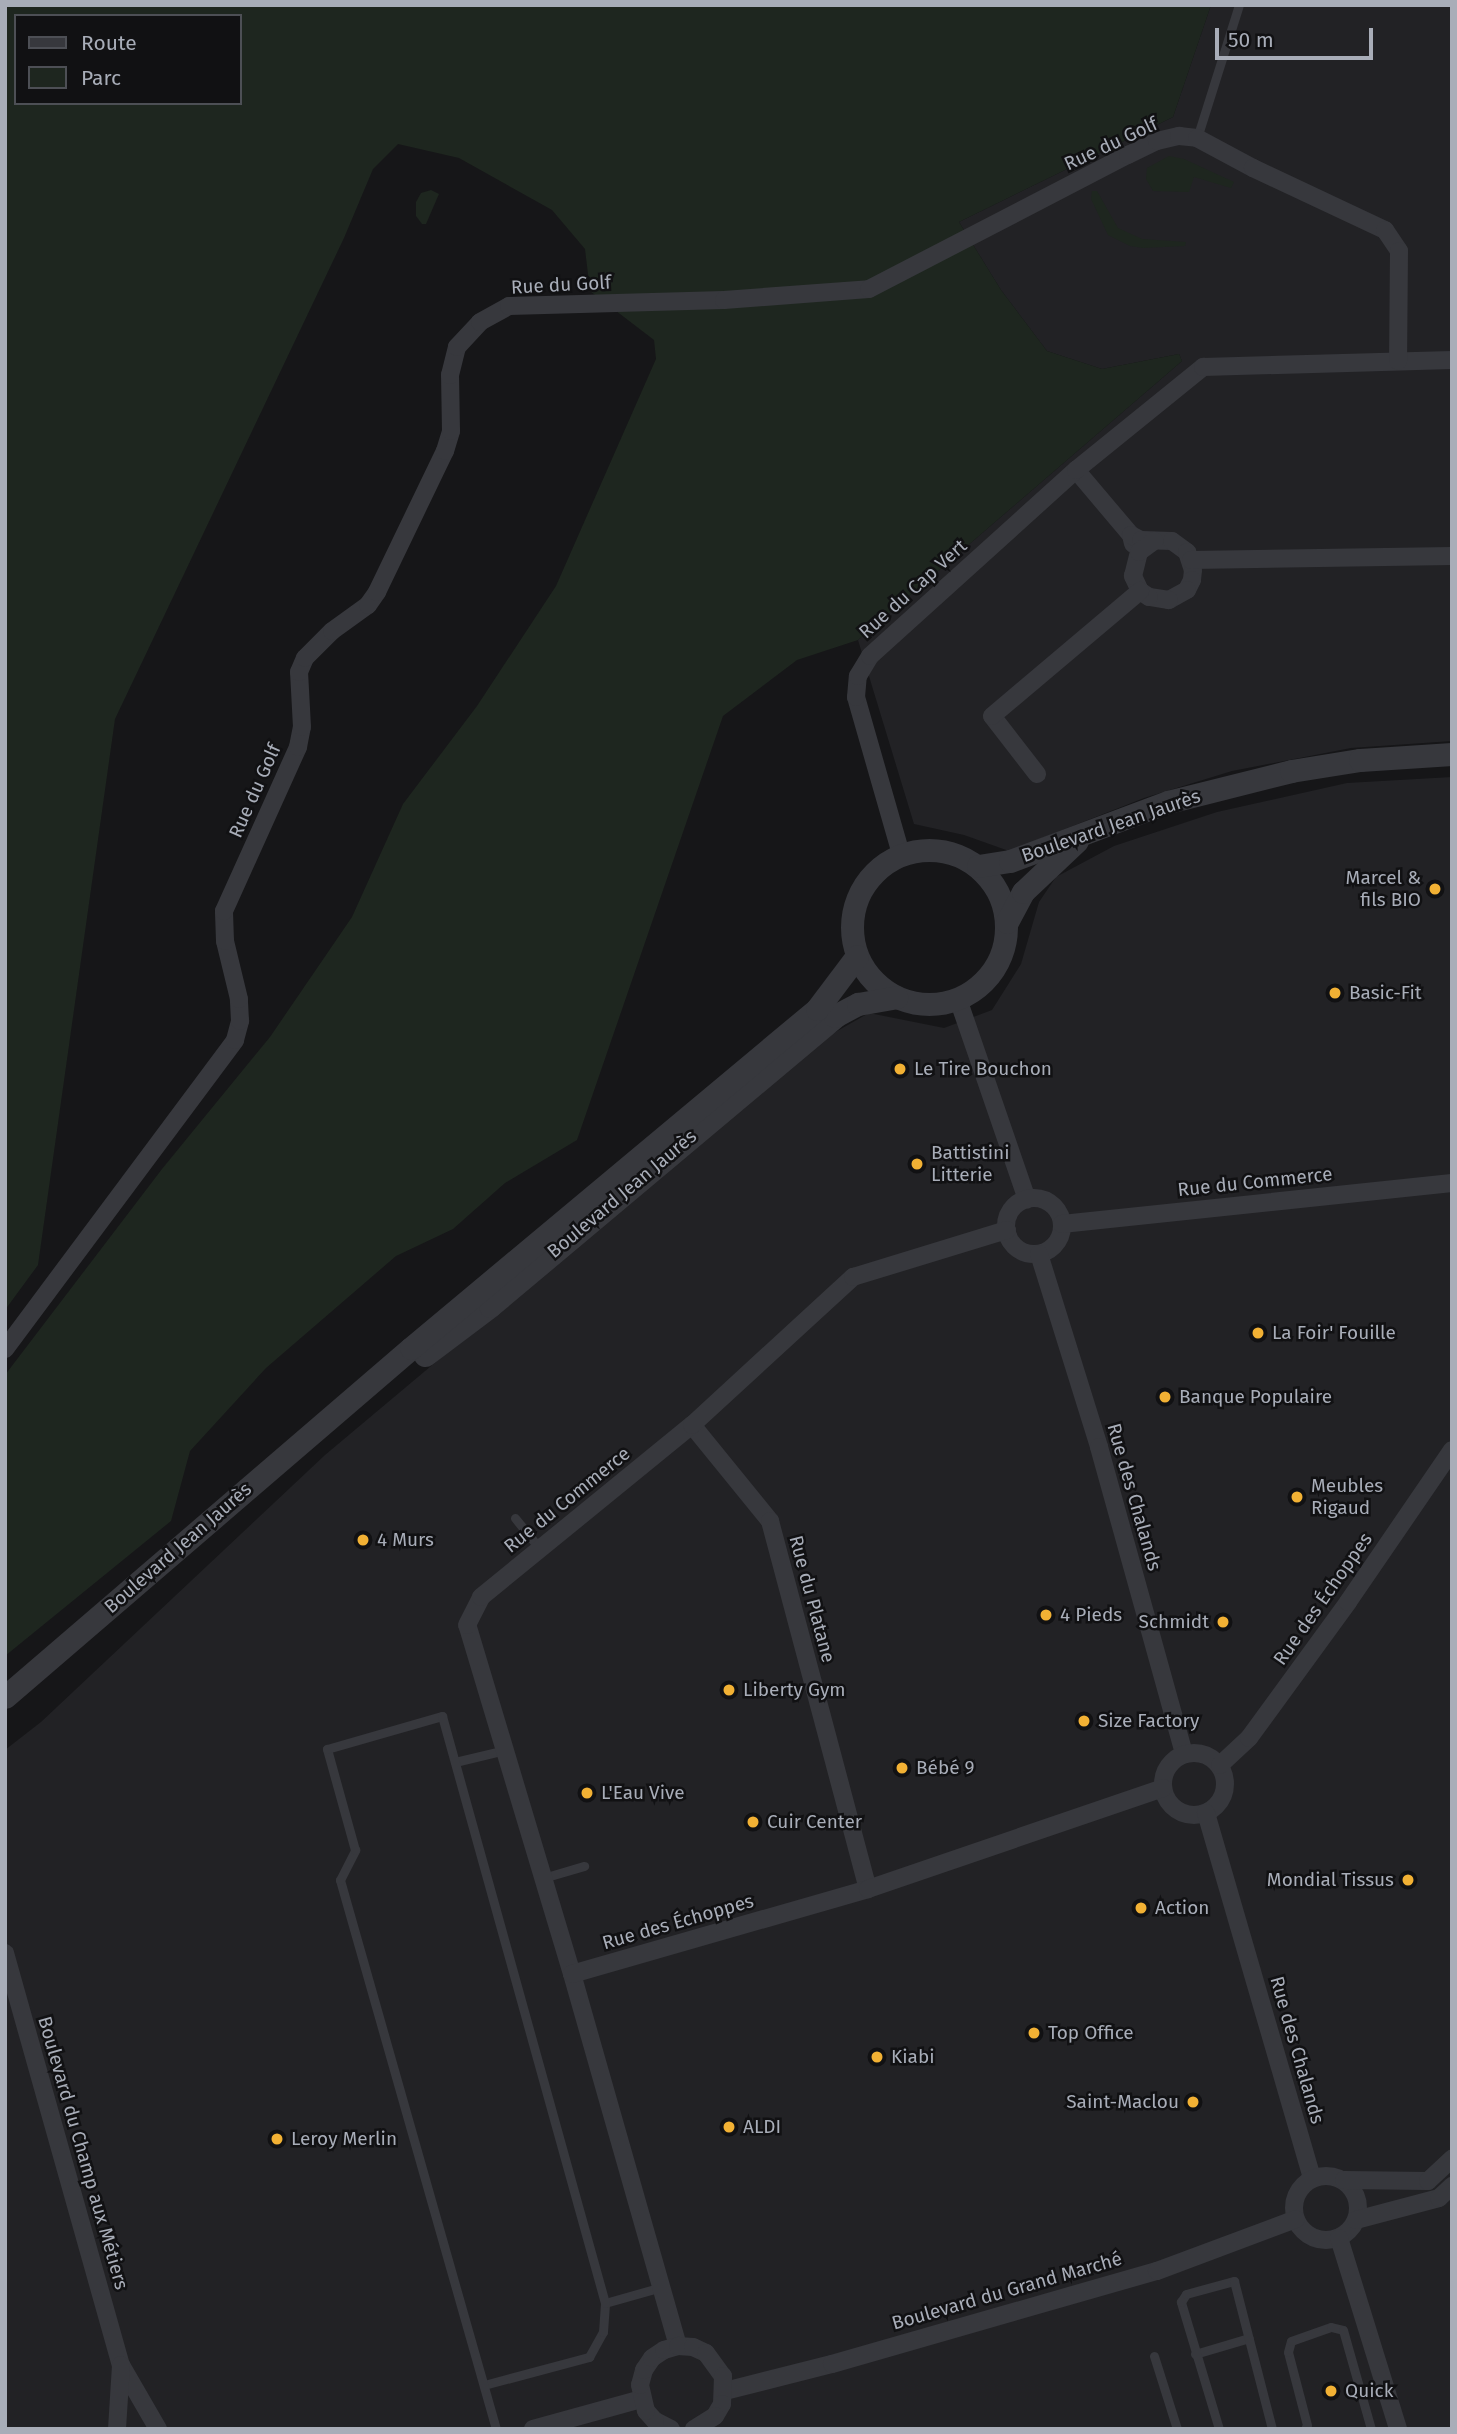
<!DOCTYPE html>
<meta charset="utf-8">
<style>
body{margin:0}
#map{position:relative;width:1457px;height:2434px;overflow:hidden;background:#161618;font-family:"Fira Sans",sans-serif}
div>[style]{position:absolute}
[style*='--x']{left:calc(var(--x)*1px);top:calc(var(--y)*1px);width:calc(var(--w)*1px);rotate:calc(var(--a)*1deg)}
.built>*{inset:0;background:#222225}
.green>*{inset:0;background:#1e261f}
.service>*{height:9px;margin:-4.5px;padding:0 4.5px;transform-origin:4.5px;border-radius:4.5px;background:#37383d}
.minor>*{height:18px;margin:-9px;padding:0 9px;transform-origin:9px;border-radius:9px;background:#37383d}
.minor>.ring{margin:-9px;padding:0;box-sizing:content-box;background:none;border:18px solid #37383d;border-radius:50%}
.tertiary>*{height:23px;margin:-11.5px;padding:0 11.5px;transform-origin:11.5px;border-radius:11.5px;background:#37383d}
.tertiary>.ring{margin:-11.5px;padding:0;box-sizing:content-box;background:none;border:23px solid #37383d;border-radius:50%}
.dots>*{width:19px;height:19px;translate:-50% -50%;box-sizing:border-box;border:4px solid #111113;border-radius:50%}
span{translate:-50% -50%;white-space:nowrap;text-align:center;line-height:1.15;-webkit-text-stroke:5px #111113;paint-order:stroke}
.street-label{font-size:19px;color:#a8adb8}
.poi-label{font-size:19px;color:#a8adb8}
.right{translate:-100% -50%;text-align:right}
.left{translate:0 -50%;text-align:left}
.frame{position:absolute;inset:0;border:7px solid #a8adb8;pointer-events:none}
.legend{position:absolute;left:14px;top:14px;width:228px;height:91px;box-sizing:border-box;background:#111113;border:2px solid #4d4f55;margin:0;padding:9px 12px;list-style:none;font-size:21px;color:#a8adb8}
.legend li{display:flex;align-items:center;gap:14px;height:35px}
.legend b{width:35px;border:2px solid #4d4f55}
.scale{position:absolute;left:1215px;top:28px;width:158px;height:32px;box-sizing:border-box;border:4px solid #a8adb8;border-top:0;padding-left:9px;font-size:21px;line-height:24px;white-space:nowrap;color:#a8adb8;-webkit-text-stroke:5px #111113;paint-order:stroke}
</style>
<div id="map">
<div class="built">
<i style="clip-path:polygon(1211px 5px,1452px 5px,1452px 741px,1351px 748px,1232px 771px,1144px 798px,1009px 851px,964px 835px,914px 824px,858px 640px,1182px 361px,1179px 354px,1102px 369px,1047px 351px,1001px 290px,959px 222px,1173px 117px)"></i>
<i style="clip-path:polygon(1452px 777px,1452px 2429px,5px 2429px,5px 1750px,41px 1722px,325px 1455px,816px 1043px,869px 1013px,944px 1028px,992px 1010px,1021px 964px,1039px 902px,1056px 877px,1114px 846px,1217px 812px,1347px 783px)"></i>
</div>
<div class="green">
<i style="clip-path:polygon(evenodd,5px 5px,1211px 5px,1173px 117px,959px 222px,1001px 290px,1047px 351px,1102px 369px,1179px 354px,1182px 361px,858px 640px,797px 660px,723px 716px,577px 1140px,505px 1183px,453px 1229px,396px 1256px,266px 1368px,190px 1451px,171px 1521px,5px 1656px,5px 1375px,162px 1169px,270px 1037px,352px 917px,403px 804px,477px 706px,556px 586px,656px 359px,654px 340px,590px 291px,585px 249px,552px 210px,459px 158px,398px 144px,373px 169px,344px 238px,115px 719px,38px 1265px,5px 1310px,5px 5px,16px 16px,240px 16px,240px 103px,16px 103px,16px 16px)"></i>
<i style="clip-path:polygon(1169px 156px,1184px 159px,1234px 182px,1231px 188px,1194px 177px,1189px 192px,1153px 191px,1146px 179px,1147px 168px)"></i>
<i style="clip-path:polygon(431px 190px,439px 194px,426px 224px,422px 224px,416px 216px,416px 202px,421px 193px)"></i>
<i style="clip-path:polygon(1092px 191px,1097px 191px,1118px 228px,1142px 239px,1186px 242px,1185px 246px,1143px 248px,1130px 246px,1108px 235px,1091px 199px)"></i>
</div>
<div class="service">
<i style="--x:1197;--y:138;--w:139;--a:-72.5"></i>
<i style="--x:515;--y:1518;--w:40;--a:51"></i>
<i style="--x:455;--y:1762;--w:51;--a:-13.5"></i>
<i style="--x:543;--y:1878;--w:43;--a:-16.3"></i>
<i style="--x:1195;--y:2354;--w:56;--a:-16.5"></i>
<i style="--x:1154;--y:2356;--w:77;--a:72.5"></i>
<i style="--x:484;--y:2385;--w:109;--a:-14.9"></i>
<i style="--x:589;--y:2357;--w:29;--a:-61"></i>
<i style="--x:603;--y:2332;--w:29;--a:-86"></i>
<i style="--x:605;--y:2303;--w:59;--a:-15.7"></i>
<i style="--x:496;--y:2429;--w:571;--a:-105.86"></i>
<i style="--x:340;--y:1880;--w:34;--a:-63"></i>
<i style="--x:355;--y:1850;--w:105;--a:-105.5"></i>
<i style="--x:327;--y:1749;--w:120;--a:-16"></i>
<i style="--x:442;--y:1716;--w:609;--a:74.48"></i>
<i style="--x:1219;--y:2429;--w:133;--a:-106.7"></i>
<i style="--x:1181;--y:2302;--w:9;--a:-58"></i>
<i style="--x:1186;--y:2294;--w:50;--a:-15.2"></i>
<i style="--x:1234;--y:2281;--w:153;--a:75.6"></i>
<i style="--x:1305;--y:2429;--w:4;--a:-63"></i>
<i style="--x:1307;--y:2425;--w:75;--a:-104.6"></i>
<i style="--x:1288;--y:2352;--w:11;--a:-75"></i>
<i style="--x:1291;--y:2341;--w:42;--a:-19.3"></i>
<i style="--x:1331;--y:2327;--w:12;--a:14"></i>
<i style="--x:1343;--y:2330;--w:103;--a:74.2"></i>
</div>
<div class="minor">
<i style="--x:1076;--y:470;--w:85;--a:49.8"></i>
<i style="--x:1131;--y:535;--w:9;--a:77"></i>
<i style="--x:1131;--y:535;--w:11;--a:27"></i>
<i style="--x:1141;--y:540;--w:31;--a:2"></i>
<i style="--x:1172;--y:541;--w:19;--a:36"></i>
<i style="--x:1187;--y:552;--w:19;--a:72"></i>
<i style="--x:1193;--y:570;--w:10;--a:96"></i>
<i style="--x:1192;--y:580;--w:11;--a:117"></i>
<i style="--x:1187;--y:590;--w:21;--a:151"></i>
<i style="--x:1169;--y:600;--w:20;--a:-171"></i>
<i style="--x:1149;--y:597;--w:11;--a:-146"></i>
<i style="--x:1140;--y:591;--w:17;--a:-115"></i>
<i style="--x:1133;--y:576;--w:25;--a:-76"></i>
<i style="--x:1139;--y:552;--w:19;--a:-36"></i>
<i style="--x:1191;--y:560;--w:261;--a:-0.9"></i>
<i style="--x:1037;--y:774;--w:73;--a:-127.8"></i>
<i style="--x:992;--y:716;--w:194;--a:-40.2"></i>
<i style="--x:901;--y:854;--w:163;--a:-106"></i>
<i style="--x:856;--y:697;--w:21;--a:-85"></i>
<i style="--x:858;--y:676;--w:23;--a:-59"></i>
<i style="--x:870;--y:656;--w:278;--a:-42.1"></i>
<i style="--x:1076;--y:470;--w:164;--a:-39"></i>
<i style="--x:1203;--y:367;--w:249;--a:-1.6"></i>
<i style="--x:958;--y:999;--w:212;--a:71"></i>
<i class="ring" style="left:1006px;top:1198px;width:38px;height:38px"></i>
<i style="--x:1062;--y:1224;--w:392;--a:-6"></i>
<i style="--x:1039;--y:1254;--w:202;--a:72.7"></i>
<i style="--x:1099;--y:1447;--w:319;--a:74.5"></i>
<i style="--x:5;--y:1349;--w:385;--a:-53.3"></i>
<i style="--x:235;--y:1040;--w:20;--a:-75"></i>
<i style="--x:240;--y:1021;--w:22;--a:-93"></i>
<i style="--x:239;--y:999;--w:60;--a:-103.6"></i>
<i style="--x:225;--y:941;--w:30;--a:-92"></i>
<i style="--x:224;--y:911;--w:180;--a:-65.7"></i>
<i style="--x:298;--y:747;--w:20;--a:-79"></i>
<i style="--x:302;--y:727;--w:55;--a:-93.1"></i>
<i style="--x:299;--y:672;--w:15;--a:-67"></i>
<i style="--x:305;--y:658;--w:38;--a:-45"></i>
<i style="--x:332;--y:631;--w:44;--a:-35.8"></i>
<i style="--x:368;--y:605;--w:16;--a:-55"></i>
<i style="--x:377;--y:592;--w:157;--a:-64.3"></i>
<i style="--x:445;--y:451;--w:21;--a:-73"></i>
<i style="--x:451;--y:431;--w:56;--a:-91"></i>
<i style="--x:450;--y:375;--w:29;--a:-76"></i>
<i style="--x:457;--y:347;--w:34;--a:-47"></i>
<i style="--x:480;--y:322;--w:33;--a:-29"></i>
<i style="--x:509;--y:306;--w:215;--a:-1.6"></i>
<i style="--x:724;--y:300;--w:145;--a:-4.3"></i>
<i style="--x:869;--y:289;--w:292;--a:-27.4"></i>
<i style="--x:1128;--y:155;--w:32;--a:-26"></i>
<i style="--x:1157;--y:141;--w:23;--a:-13"></i>
<i style="--x:1179;--y:136;--w:18;--a:6"></i>
<i style="--x:1197;--y:138;--w:64;--a:28.2"></i>
<i style="--x:1253;--y:168;--w:146;--a:25.2"></i>
<i style="--x:1385;--y:230;--w:25;--a:56"></i>
<i style="--x:1399;--y:251;--w:110;--a:90.5"></i>
<i style="--x:692;--y:1425;--w:124;--a:50.9"></i>
<i style="--x:770;--y:1521;--w:381;--a:75.1"></i>
<i class="ring" style="left:1163px;top:1753px;width:44px;height:44px"></i>
<i style="--x:1220;--y:1765;--w:40;--a:-43"></i>
<i style="--x:1249;--y:1738;--w:168;--a:-53.9"></i>
<i style="--x:1348;--y:1602;--w:184;--a:-55.6"></i>
<i style="--x:1206;--y:1813;--w:381;--a:73.8"></i>
<i style="--x:5;--y:1953;--w:428;--a:74.3"></i>
<i style="--x:121;--y:2365;--w:74;--a:60"></i>
<i style="--x:572;--y:1974;--w:364;--a:-106.7"></i>
<i style="--x:467;--y:1625;--w:31;--a:-63"></i>
<i style="--x:481;--y:1597;--w:272;--a:-39.2"></i>
<i style="--x:692;--y:1425;--w:219;--a:-42.6"></i>
<i style="--x:853;--y:1277;--w:161;--a:-17"></i>
<i class="ring" style="left:1294px;top:2176px;width:46px;height:46px"></i>
<i style="--x:1344;--y:2180;--w:84;--a:0.7"></i>
<i style="--x:1428;--y:2181;--w:33;--a:-43"></i>
<i style="--x:1356;--y:2220;--w:86;--a:-14.8"></i>
<i style="--x:1439;--y:2198;--w:18;--a:-43"></i>
<i style="--x:1339;--y:2238;--w:200;--a:72.8"></i>
<i style="--x:678;--y:2346;--w:387;--a:-105.9"></i>
<i style="--x:572;--y:1974;--w:308;--a:-16"></i>
<i style="--x:868;--y:1889;--w:312;--a:-18.9"></i>
<i style="--x:725;--y:2391;--w:110;--a:-14.2"></i>
<i style="--x:832;--y:2364;--w:338;--a:-16"></i>
<i style="--x:1157;--y:2271;--w:148;--a:-20.5"></i>
<i style="--x:117;--y:2429;--w:64;--a:-86.4"></i>
<i style="--x:533;--y:2429;--w:112;--a:-15.5"></i>
<i style="--x:671;--y:2429;--w:18;--a:-153"></i>
<i style="--x:655;--y:2421;--w:13;--a:-132"></i>
<i style="--x:646;--y:2411;--w:27;--a:-103"></i>
<i style="--x:640;--y:2385;--w:16;--a:-75"></i>
<i style="--x:644;--y:2370;--w:14;--a:-56"></i>
<i style="--x:652;--y:2358;--w:14;--a:-34"></i>
<i style="--x:664;--y:2350;--w:15;--a:-16"></i>
<i style="--x:678;--y:2346;--w:15;--a:4"></i>
<i style="--x:693;--y:2347;--w:14;--a:25"></i>
<i style="--x:706;--y:2353;--w:29;--a:54"></i>
<i style="--x:723;--y:2376;--w:28;--a:92"></i>
<i style="--x:722;--y:2404;--w:14;--a:120"></i>
<i style="--x:715;--y:2416;--w:25;--a:148"></i>
</div>
<div class="tertiary">
<i class="ring" style="left:852px;top:850px;width:131px;height:131px"></i>
<i style="--x:978;--y:866;--w:32;--a:-9"></i>
<i style="--x:1010;--y:861;--w:169;--a:-20.5"></i>
<i style="--x:1168;--y:802;--w:127;--a:-14.1"></i>
<i style="--x:1291;--y:771;--w:70;--a:-9.1"></i>
<i style="--x:1360;--y:760;--w:92;--a:-3.7"></i>
<i style="--x:1007;--y:922;--w:34;--a:-62"></i>
<i style="--x:1023;--y:892;--w:74;--a:-43.4"></i>
<i style="--x:425;--y:1355;--w:81;--a:-37"></i>
<i style="--x:490;--y:1306;--w:451;--a:-40"></i>
<i style="--x:835;--y:1016;--w:26;--a:-28"></i>
<i style="--x:858;--y:1004;--w:39;--a:-10"></i>
<i style="--x:5;--y:1697;--w:535;--a:-40.68"></i>
<i style="--x:411;--y:1348;--w:529;--a:-39.86"></i>
<i style="--x:817;--y:1009;--w:66;--a:-53"></i>
</div>
<div class="dots">
<i style="left:1435px;top:889px;background:#f2b134"></i>
<i style="left:1335px;top:993px;background:#f2b134"></i>
<i style="left:900px;top:1069px;background:#f2b134"></i>
<i style="left:917px;top:1164px;background:#f2b134"></i>
<i style="left:1258px;top:1333px;background:#f2b134"></i>
<i style="left:1165px;top:1397px;background:#f2b134"></i>
<i style="left:1297px;top:1497px;background:#f2b134"></i>
<i style="left:363px;top:1540px;background:#f2b134"></i>
<i style="left:1046px;top:1615px;background:#f2b134"></i>
<i style="left:1223px;top:1622px;background:#f2b134"></i>
<i style="left:729px;top:1690px;background:#f2b134"></i>
<i style="left:1084px;top:1721px;background:#f2b134"></i>
<i style="left:902px;top:1768px;background:#f2b134"></i>
<i style="left:587px;top:1793px;background:#f2b134"></i>
<i style="left:753px;top:1822px;background:#f2b134"></i>
<i style="left:1408px;top:1880px;background:#f2b134"></i>
<i style="left:1141px;top:1908px;background:#f2b134"></i>
<i style="left:1034px;top:2033px;background:#f2b134"></i>
<i style="left:877px;top:2057px;background:#f2b134"></i>
<i style="left:1193px;top:2102px;background:#f2b134"></i>
<i style="left:729px;top:2127px;background:#f2b134"></i>
<i style="left:277px;top:2139px;background:#f2b134"></i>
<i style="left:1331px;top:2391px;background:#f2b134"></i>
</div>
<div class="street-label">
<span style="left:1111px;top:144px;rotate:-25deg">Rue du Golf</span>
<span style="left:561px;top:285px;rotate:-3deg">Rue du Golf</span>
<span style="left:913px;top:589px;rotate:-42deg">Rue du Cap Vert</span>
<span style="left:255px;top:791px;rotate:-66deg">Rue du Golf</span>
<span style="left:1111px;top:826px;rotate:-19deg">Boulevard Jean Jaurès</span>
<span style="left:1255px;top:1182px;rotate:-6deg">Rue du Commerce</span>
<span style="left:622px;top:1194px;rotate:-40deg">Boulevard Jean Jaurès</span>
<span style="left:1134px;top:1497px;rotate:74deg">Rue des Chalands</span>
<span style="left:567px;top:1500px;rotate:-39deg">Rue du Commerce</span>
<span style="left:178px;top:1548px;rotate:-41deg">Boulevard Jean Jaurès</span>
<span style="left:812px;top:1599px;rotate:75deg">Rue du Platane</span>
<span style="left:1323px;top:1599px;rotate:-55deg">Rue des Échoppes</span>
<span style="left:678px;top:1922px;rotate:-16deg">Rue des Échoppes</span>
<span style="left:1297px;top:2050px;rotate:74deg">Rue des Chalands</span>
<span style="left:83px;top:2153px;rotate:74deg">Boulevard du Champ aux Métiers</span>
<span style="left:1007px;top:2291px;rotate:-16deg">Boulevard du Grand Marché</span>
</div>
<div class="poi-label">
<span class="right" style="left:1421px;top:889px">Marcel &amp;<br>fils BIO</span>
<span class="left" style="left:1349px;top:993px">Basic-Fit</span>
<span class="left" style="left:914px;top:1069px">Le Tire Bouchon</span>
<span class="left" style="left:931px;top:1164px">Battistini<br>Litterie</span>
<span class="left" style="left:1272px;top:1333px">La Foir' Fouille</span>
<span class="left" style="left:1179px;top:1397px">Banque Populaire</span>
<span class="left" style="left:1311px;top:1497px">Meubles<br>Rigaud</span>
<span class="left" style="left:377px;top:1540px">4 Murs</span>
<span class="left" style="left:1060px;top:1615px">4 Pieds</span>
<span class="right" style="left:1209px;top:1622px">Schmidt</span>
<span class="left" style="left:743px;top:1690px">Liberty Gym</span>
<span class="left" style="left:1098px;top:1721px">Size Factory</span>
<span class="left" style="left:916px;top:1768px">Bébé 9</span>
<span class="left" style="left:601px;top:1793px">L'Eau Vive</span>
<span class="left" style="left:767px;top:1822px">Cuir Center</span>
<span class="right" style="left:1394px;top:1880px">Mondial Tissus</span>
<span class="left" style="left:1155px;top:1908px">Action</span>
<span class="left" style="left:1048px;top:2033px">Top Office</span>
<span class="left" style="left:891px;top:2057px">Kiabi</span>
<span class="right" style="left:1179px;top:2102px">Saint-Maclou</span>
<span class="left" style="left:743px;top:2127px">ALDI</span>
<span class="left" style="left:291px;top:2139px">Leroy Merlin</span>
<span class="left" style="left:1345px;top:2391px">Quick</span>
</div>
<div class="frame"></div>
<ul class="legend">
<li><b style="height:9px;background:#37383d"></b>Route</li>
<li><b style="height:19px;background:#1e261f"></b>Parc</li>
</ul>
<div class="scale">50 m</div>
</div>
